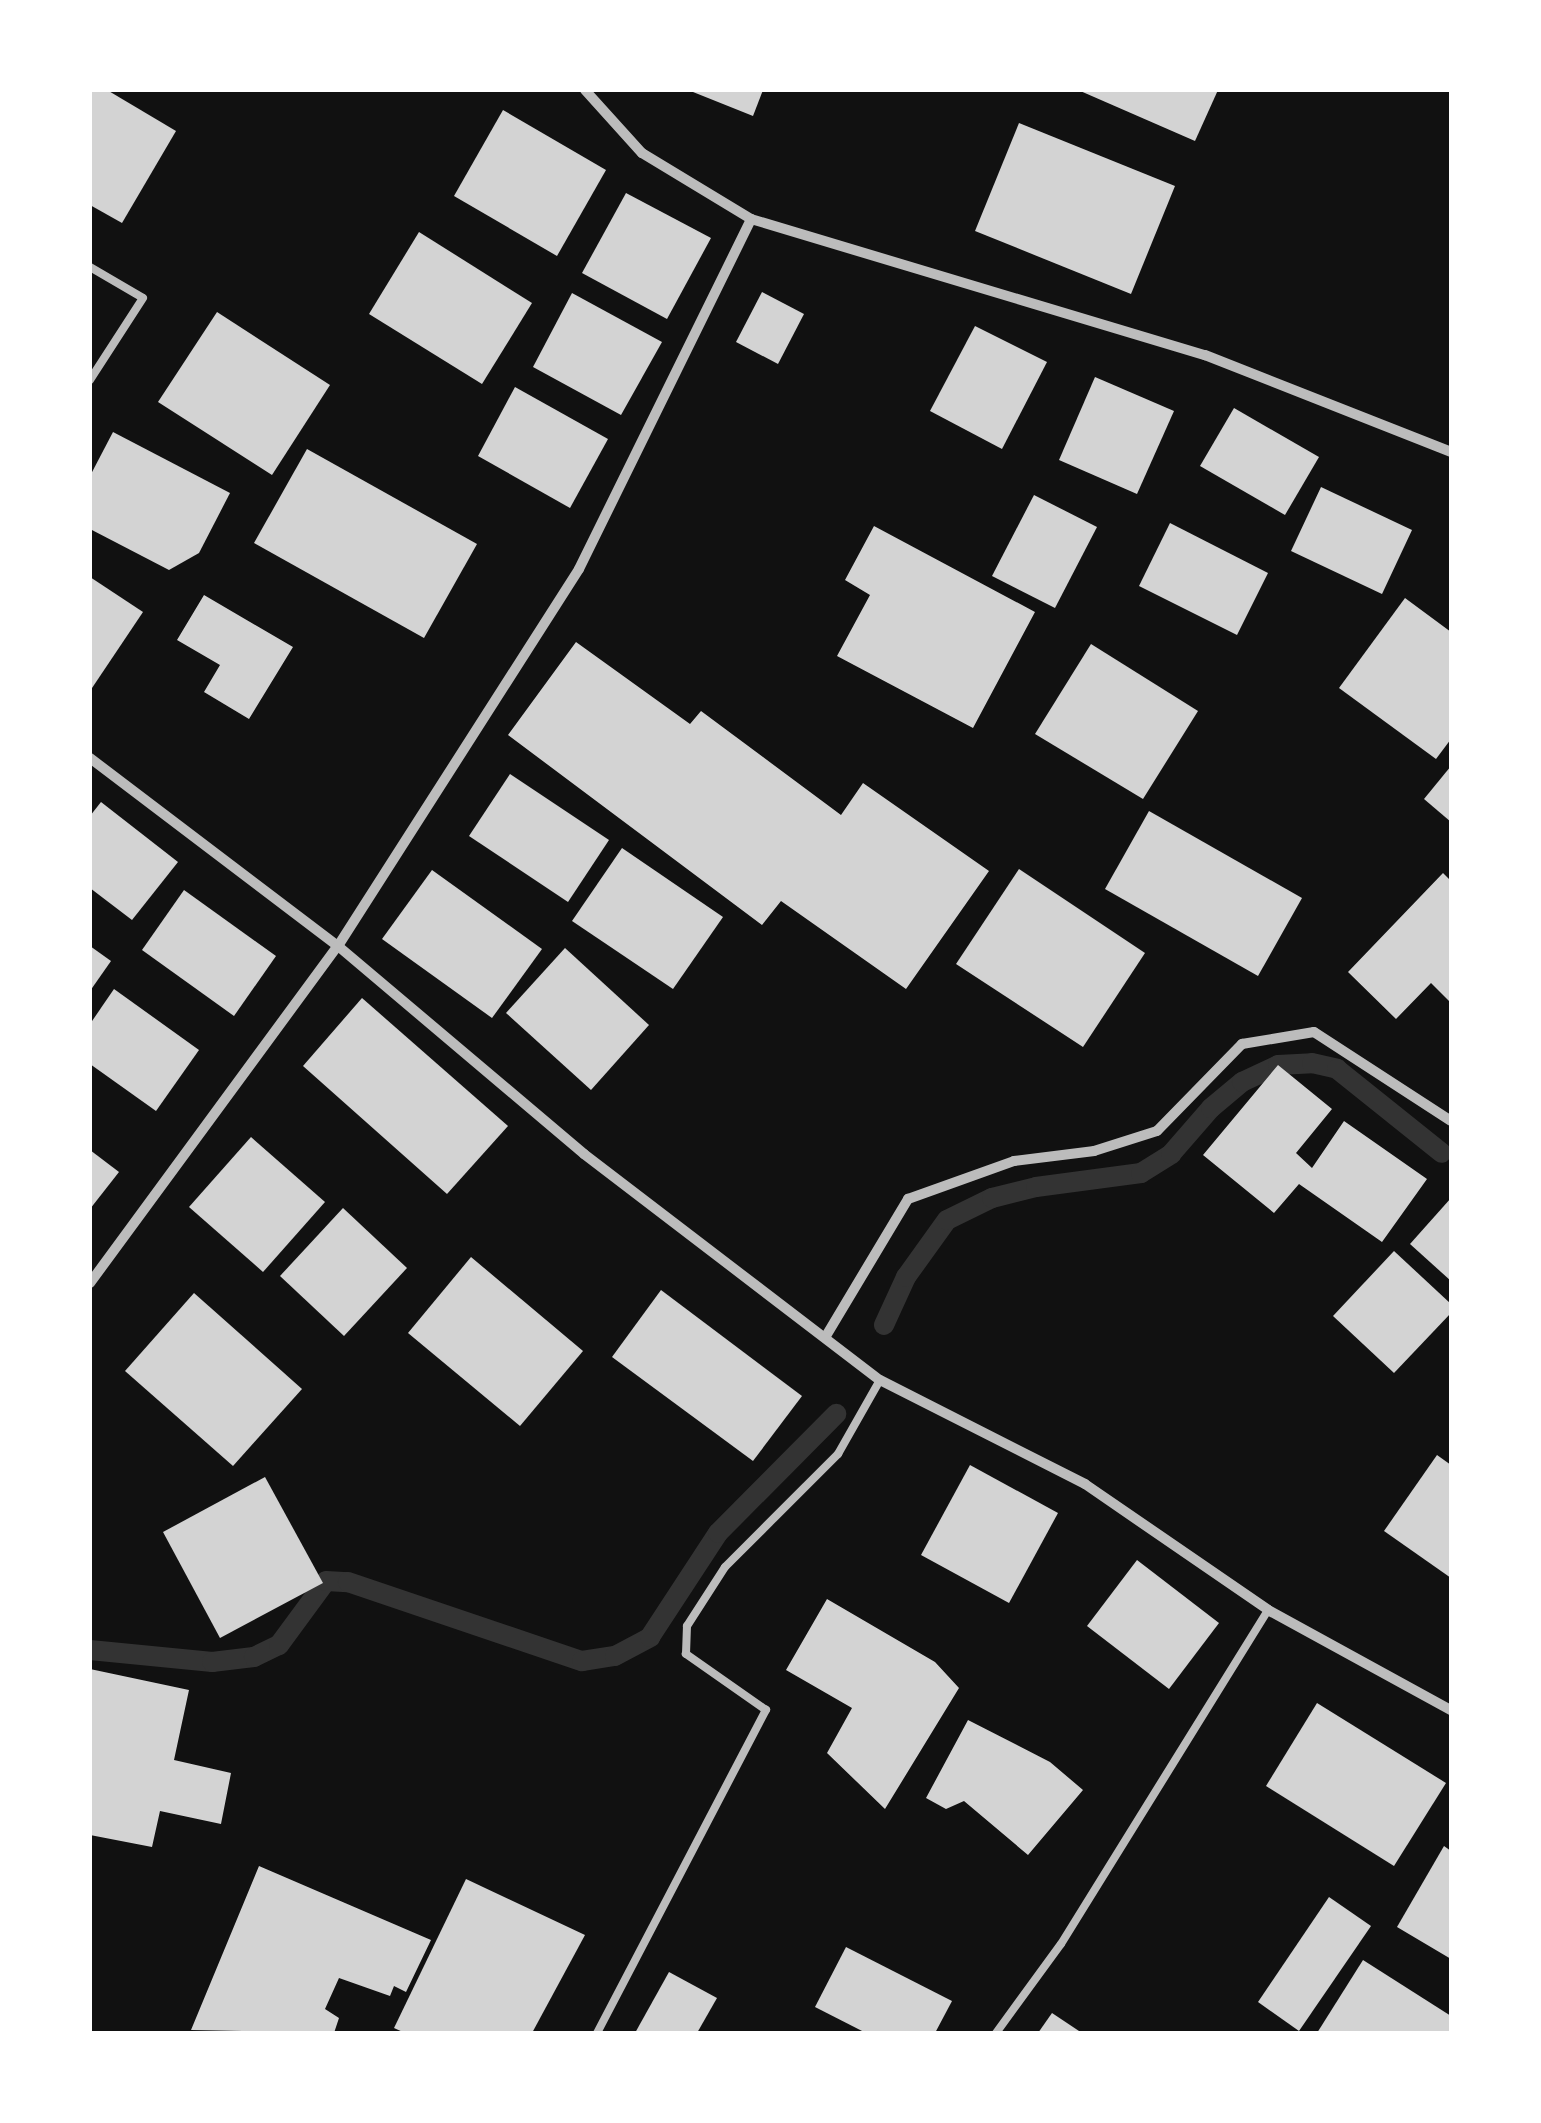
<!DOCTYPE html>
<style>
body{margin:0}
#map{position:relative;width:1541px;height:2123px;overflow:hidden;background:#111;font-family:"Varela Round",sans-serif}
div>[style]{position:absolute}
[style*='--x']{left:calc(var(--x)*1px);top:calc(var(--y)*1px);width:calc(var(--w)*1px);rotate:calc(var(--a)*1deg)}
.stream>*{height:20px;margin:-10px;padding:0 10px;transform-origin:10px;border-radius:10px;background:#333}
.building>*{inset:0;background:#d3d3d3}
.service>*{height:8px;margin:-4px;padding:0 4px;transform-origin:4px;border-radius:4px;background:#bcbcbc}
.minor>*{height:10px;margin:-5px;padding:0 5px;transform-origin:5px;border-radius:5px;background:#bcbcbc}
span{translate:-50% -50%;white-space:nowrap;text-align:center;line-height:1.15;-webkit-text-stroke:8px #fff;paint-order:stroke}
.frame{position:absolute;inset:0;border:92px solid #fff;pointer-events:none}
</style>
<div id="map">
<div class="stream">
<i style="--x:884;--y:1325;--w:53;--a:-65.4"></i>
<i style="--x:906;--y:1277;--w:70;--a:-54.3"></i>
<i style="--x:947;--y:1220;--w:50;--a:-26.1"></i>
<i style="--x:992;--y:1198;--w:45;--a:-14"></i>
<i style="--x:1036;--y:1187;--w:106;--a:-7.6"></i>
<i style="--x:1141;--y:1173;--w:36;--a:-32"></i>
<i style="--x:1171;--y:1154;--w:61;--a:-49"></i>
<i style="--x:1211;--y:1108;--w:40;--a:-40"></i>
<i style="--x:1242;--y:1082;--w:40;--a:-25"></i>
<i style="--x:1278;--y:1065;--w:34;--a:-3"></i>
<i style="--x:1312;--y:1063;--w:26;--a:13"></i>
<i style="--x:1337;--y:1069;--w:134;--a:38.7"></i>
<i style="--x:90;--y:1650;--w:123;--a:5.6"></i>
<i style="--x:212;--y:1662;--w:42;--a:-6.8"></i>
<i style="--x:254;--y:1657;--w:28;--a:-26"></i>
<i style="--x:279;--y:1645;--w:79;--a:-53.7"></i>
<i style="--x:326;--y:1581;--w:22;--a:3"></i>
<i style="--x:348;--y:1582;--w:247;--a:18.7"></i>
<i style="--x:582;--y:1661;--w:33;--a:-9"></i>
<i style="--x:615;--y:1656;--w:40;--a:-28"></i>
<i style="--x:650;--y:1637;--w:124;--a:-56.8"></i>
<i style="--x:718;--y:1533;--w:168;--a:-45.2"></i>
</div>
<div class="building">
<i style="clip-path:polygon(90px 90px,107px 90px,176px 131px,122px 223px,90px 205px)"></i>
<i style="clip-path:polygon(688px 90px,763px 90px,753px 116px)"></i>
<i style="clip-path:polygon(1078px 90px,1218px 90px,1195px 141px)"></i>
<i style="clip-path:polygon(503px 110px,606px 170px,557px 256px,454px 196px)"></i>
<i style="clip-path:polygon(1019px 123px,1175px 186px,1131px 294px,975px 231px)"></i>
<i style="clip-path:polygon(626px 193px,711px 238px,667px 319px,582px 273px)"></i>
<i style="clip-path:polygon(419px 232px,532px 303px,482px 384px,369px 314px)"></i>
<i style="clip-path:polygon(762px 292px,804px 314px,778px 364px,736px 342px)"></i>
<i style="clip-path:polygon(572px 293px,662px 342px,621px 415px,533px 367px)"></i>
<i style="clip-path:polygon(217px 312px,330px 385px,272px 475px,158px 402px)"></i>
<i style="clip-path:polygon(975px 326px,1047px 362px,1002px 449px,930px 411px)"></i>
<i style="clip-path:polygon(1095px 377px,1174px 411px,1137px 494px,1059px 460px)"></i>
<i style="clip-path:polygon(515px 387px,608px 439px,570px 508px,478px 456px)"></i>
<i style="clip-path:polygon(1234px 408px,1319px 457px,1285px 515px,1200px 466px)"></i>
<i style="clip-path:polygon(113px 432px,230px 493px,199px 553px,169px 570px,90px 529px,90px 476px)"></i>
<i style="clip-path:polygon(307px 449px,477px 544px,424px 638px,254px 543px)"></i>
<i style="clip-path:polygon(1321px 487px,1412px 530px,1382px 594px,1291px 551px)"></i>
<i style="clip-path:polygon(1034px 495px,1097px 527px,1055px 608px,992px 576px)"></i>
<i style="clip-path:polygon(1170px 523px,1268px 573px,1237px 635px,1139px 586px)"></i>
<i style="clip-path:polygon(874px 526px,1035px 612px,973px 728px,837px 656px,870px 595px,845px 580px)"></i>
<i style="clip-path:polygon(90px 577px,143px 612px,90px 691px)"></i>
<i style="clip-path:polygon(204px 595px,293px 647px,249px 719px,204px 692px,220px 665px,177px 640px)"></i>
<i style="clip-path:polygon(1405px 598px,1451px 632px,1451px 739px,1436px 759px,1339px 688px)"></i>
<i style="clip-path:polygon(576px 642px,690px 724px,701px 711px,841px 815px,863px 783px,989px 871px,906px 989px,781px 901px,762px 925px,508px 735px)"></i>
<i style="clip-path:polygon(1091px 644px,1198px 711px,1143px 799px,1035px 734px)"></i>
<i style="clip-path:polygon(1451px 766px,1451px 822px,1424px 799px)"></i>
<i style="clip-path:polygon(510px 774px,609px 840px,568px 902px,469px 836px)"></i>
<i style="clip-path:polygon(101px 802px,178px 862px,132px 920px,90px 888px,90px 816px)"></i>
<i style="clip-path:polygon(1149px 811px,1302px 898px,1258px 976px,1105px 889px)"></i>
<i style="clip-path:polygon(622px 848px,723px 917px,673px 989px,572px 921px)"></i>
<i style="clip-path:polygon(1019px 869px,1145px 953px,1083px 1047px,956px 964px)"></i>
<i style="clip-path:polygon(432px 870px,542px 949px,492px 1018px,382px 939px)"></i>
<i style="clip-path:polygon(1443px 873px,1451px 881px,1451px 1003px,1431px 983px,1396px 1019px,1348px 972px)"></i>
<i style="clip-path:polygon(184px 890px,276px 956px,234px 1016px,142px 950px)"></i>
<i style="clip-path:polygon(90px 946px,111px 961px,90px 991px)"></i>
<i style="clip-path:polygon(565px 948px,649px 1025px,591px 1090px,506px 1013px)"></i>
<i style="clip-path:polygon(114px 989px,199px 1050px,156px 1111px,90px 1064px,90px 1024px)"></i>
<i style="clip-path:polygon(362px 998px,508px 1126px,447px 1194px,303px 1066px)"></i>
<i style="clip-path:polygon(1278px 1065px,1332px 1109px,1296px 1153px,1312px 1168px,1344px 1121px,1427px 1179px,1382px 1242px,1299px 1184px,1274px 1213px,1203px 1155px)"></i>
<i style="clip-path:polygon(251px 1137px,325px 1202px,263px 1272px,189px 1207px)"></i>
<i style="clip-path:polygon(90px 1150px,119px 1172px,90px 1209px)"></i>
<i style="clip-path:polygon(1451px 1198px,1451px 1281px,1410px 1244px)"></i>
<i style="clip-path:polygon(343px 1208px,407px 1268px,344px 1336px,280px 1276px)"></i>
<i style="clip-path:polygon(1394px 1251px,1451px 1304px,1451px 1313px,1394px 1373px,1333px 1316px)"></i>
<i style="clip-path:polygon(471px 1257px,583px 1351px,520px 1426px,408px 1333px)"></i>
<i style="clip-path:polygon(661px 1290px,802px 1396px,753px 1461px,612px 1357px)"></i>
<i style="clip-path:polygon(194px 1293px,302px 1389px,233px 1466px,125px 1371px)"></i>
<i style="clip-path:polygon(1437px 1455px,1451px 1465px,1451px 1578px,1384px 1531px)"></i>
<i style="clip-path:polygon(970px 1465px,1058px 1513px,1009px 1603px,921px 1555px)"></i>
<i style="clip-path:polygon(265px 1477px,323px 1583px,220px 1638px,163px 1532px)"></i>
<i style="clip-path:polygon(1137px 1560px,1219px 1623px,1169px 1689px,1087px 1626px)"></i>
<i style="clip-path:polygon(827px 1599px,935px 1662px,959px 1688px,885px 1809px,827px 1753px,852px 1708px,786px 1670px)"></i>
<i style="clip-path:polygon(90px 1669px,189px 1690px,174px 1760px,231px 1773px,221px 1824px,160px 1811px,152px 1847px,90px 1835px)"></i>
<i style="clip-path:polygon(1317px 1703px,1446px 1783px,1394px 1866px,1266px 1786px)"></i>
<i style="clip-path:polygon(968px 1720px,1050px 1762px,1083px 1790px,1028px 1855px,964px 1801px,946px 1809px,926px 1798px)"></i>
<i style="clip-path:polygon(1444px 1846px,1451px 1851px,1451px 1959px,1397px 1927px)"></i>
<i style="clip-path:polygon(259px 1866px,431px 1940px,406px 1992px,394px 1986px,390px 1996px,339px 1978px,325px 2009px,339px 2018px,334px 2033px,191px 2030px)"></i>
<i style="clip-path:polygon(466px 1879px,585px 1935px,532px 2033px,405px 2033px,394px 2028px)"></i>
<i style="clip-path:polygon(1329px 1897px,1371px 1926px,1299px 2031px,1258px 2002px)"></i>
<i style="clip-path:polygon(846px 1947px,952px 2001px,935px 2033px,866px 2033px,815px 2007px)"></i>
<i style="clip-path:polygon(1363px 1960px,1451px 2016px,1451px 2033px,1317px 2033px)"></i>
<i style="clip-path:polygon(669px 1972px,717px 1998px,697px 2033px,635px 2033px)"></i>
<i style="clip-path:polygon(1052px 2013px,1082px 2033px,1038px 2033px)"></i>
</div>
<div class="service">
<i style="--x:90;--y:267;--w:61;--a:30.3"></i>
<i style="--x:143;--y:298;--w:98;--a:122.9"></i>
<i style="--x:597;--y:2033;--w:365;--a:-62.4"></i>
<i style="--x:766;--y:1710;--w:98;--a:-145"></i>
<i style="--x:686;--y:1654;--w:28;--a:-88"></i>
<i style="--x:687;--y:1626;--w:70;--a:-57.2"></i>
<i style="--x:725;--y:1567;--w:160;--a:-45"></i>
<i style="--x:838;--y:1454;--w:85;--a:-60.4"></i>
<i style="--x:996;--y:2033;--w:110;--a:-53.9"></i>
<i style="--x:1061;--y:1944;--w:393;--a:-58.2"></i>
</div>
<div class="minor">
<i style="--x:585;--y:90;--w:85;--a:47.9"></i>
<i style="--x:642;--y:153;--w:127;--a:31.2"></i>
<i style="--x:751;--y:219;--w:474;--a:16.7"></i>
<i style="--x:1205;--y:355;--w:264;--a:21.5"></i>
<i style="--x:90;--y:758;--w:311;--a:37.2"></i>
<i style="--x:338;--y:946;--w:322;--a:40.2"></i>
<i style="--x:584;--y:1154;--w:372;--a:37.4"></i>
<i style="--x:880;--y:1380;--w:230;--a:26.9"></i>
<i style="--x:1085;--y:1484;--w:222;--a:34.5"></i>
<i style="--x:1268;--y:1610;--w:209;--a:28.7"></i>
<i style="--x:90;--y:1283;--w:418;--a:-53.7"></i>
<i style="--x:338;--y:946;--w:447;--a:-57.4"></i>
<i style="--x:579;--y:569;--w:390;--a:-63.8"></i>
<i style="--x:826;--y:1336;--w:160;--a:-59.1"></i>
<i style="--x:908;--y:1199;--w:113;--a:-19.7"></i>
<i style="--x:1014;--y:1161;--w:81;--a:-7.1"></i>
<i style="--x:1094;--y:1151;--w:66;--a:-17.6"></i>
<i style="--x:1157;--y:1131;--w:122;--a:-45.7"></i>
<i style="--x:1242;--y:1044;--w:73;--a:-9.5"></i>
<i style="--x:1314;--y:1032;--w:163;--a:33"></i>
</div>
<div class="frame"></div>
</div>
